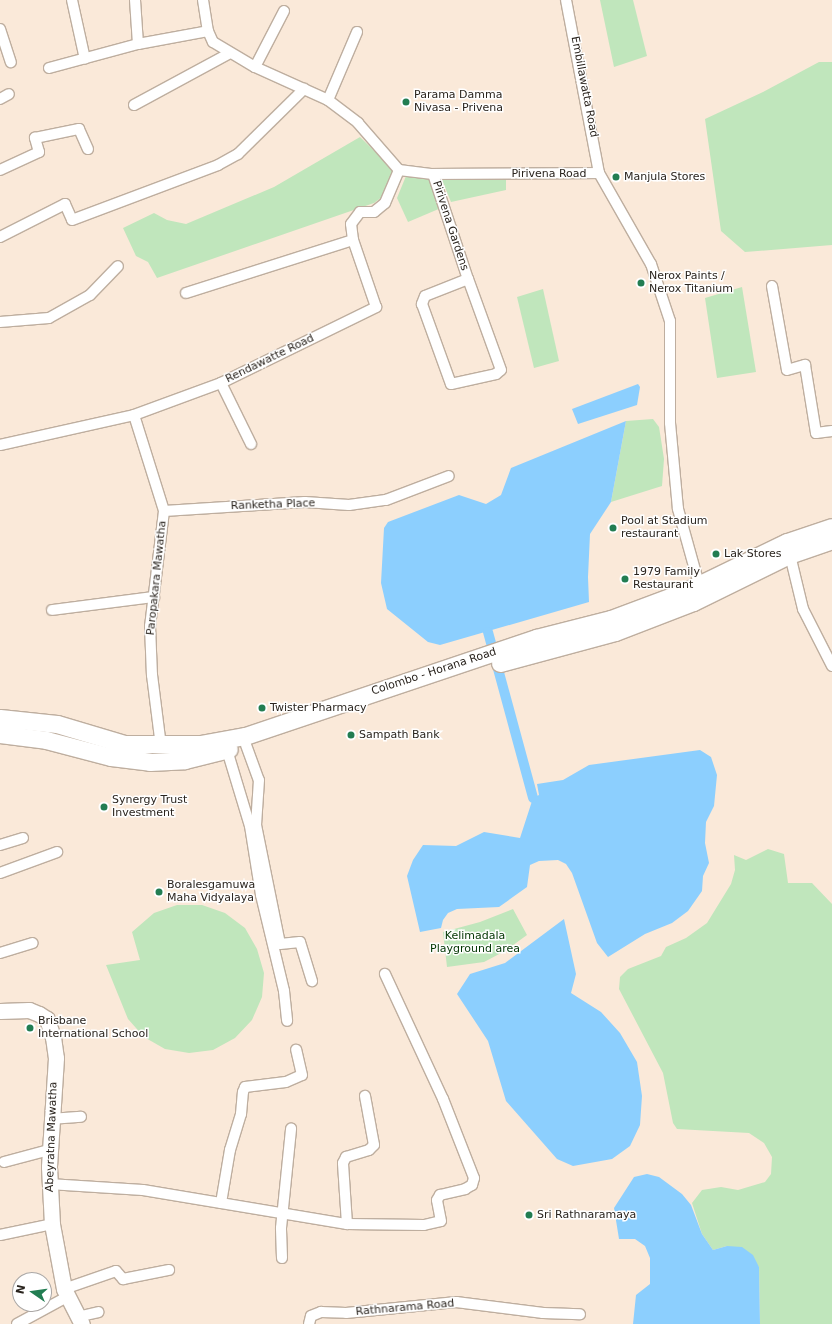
<!DOCTYPE html>
<style>
body{margin:0}
#map{position:relative;width:832px;height:1324px;overflow:hidden;background:#fae9d9;font-family:"DejaVu Sans",sans-serif}
div>[style]{position:absolute}
[style*='--x']{left:calc(var(--x)*1px);top:calc(var(--y)*1px);width:calc(var(--w)*1px);rotate:calc(var(--a)*1deg)}
.green>*{inset:0;background:#c0e6bc}
.water>*{inset:0;background:#8ccffe}
.canal>*{height:10px;margin:-5px;padding:0 5px;transform-origin:5px;border-radius:5px;background:#8ccffe}
.roads{filter:drop-shadow(1px 0 #beae9f) drop-shadow(-1px 0 #beae9f) drop-shadow(0 1px #beae9f) drop-shadow(0 -1px #beae9f)}
.street>*{height:10px;margin:-5px;padding:0 5px;transform-origin:5px;border-radius:5px;background:#fff}
.secondary>*{height:15px;margin:-7.5px;padding:0 7.5px;transform-origin:7.5px;border-radius:7.5px;background:#fff}
.primary>*{height:17px;margin:-8.5px;padding:0 8.5px;transform-origin:8.5px;border-radius:8.5px;background:#fff}
.dots>*{width:11px;height:11px;translate:-50% -50%;box-sizing:border-box;border:2px solid #fff;border-radius:50%}
span{translate:-50% -50%;white-space:nowrap;text-align:center;line-height:1.15;-webkit-text-stroke:3px #fff;paint-order:stroke}
.street-label{font-size:11px;color:#2a241e}
.poi-label{font-size:11px;color:#2a241e}
.left{translate:0 -50%;text-align:left}
.park-label{font-size:11px;color:#003500}
.north{position:absolute;left:12px;top:1272px;width:40px;height:40px;box-sizing:border-box;background:#fff;border:1px solid #aaa7a5;border-radius:50%;rotate:283deg;font-size:11px;font-weight:700;line-height:16px;text-align:center;color:#2a241e}
.north::after{content:'';display:block;margin:auto;width:14px;height:18px;background:#227d52;clip-path:polygon(50% 0,100% 100%,50% 72%,0 100%)}
</style>
<div id="map">
<div class="green">
<i style="clip-path:polygon(600px 0,633px 0,647px 56px,614px 67px)"></i>
<i style="clip-path:polygon(819px 62px,832px 62px,832px 245px,745px 252px,721px 231px,705px 119px,763px 92px)"></i>
<i style="clip-path:polygon(360px 137px,396px 172px,386px 194px,374px 203px,157px 278px,148px 262px,136px 256px,123px 228px,154px 213px,167px 220px,186px 224px,274px 187px)"></i>
<i style="clip-path:polygon(406px 176px,429px 178px,441px 208px,408px 222px,397px 198px)"></i>
<i style="clip-path:polygon(506px 178px,506px 190px,451px 202px,442px 180px)"></i>
<i style="clip-path:polygon(742px 287px,756px 372px,717px 378px,705px 298px)"></i>
<i style="clip-path:polygon(543px 289px,559px 361px,534px 368px,517px 297px)"></i>
<i style="clip-path:polygon(653px 419px,659px 427px,664px 459px,662px 486px,611px 502px,626px 421px)"></i>
<i style="clip-path:polygon(768px 849px,784px 854px,788px 883px,812px 883px,832px 904px,832px 1324px,760px 1324px,759px 1267px,727px 1246px,713px 1250px,702px 1234px,692px 1203px,702px 1190px,721px 1187px,738px 1190px,765px 1182px,771px 1174px,772px 1157px,764px 1143px,749px 1133px,677px 1129px,673px 1123px,663px 1073px,619px 989px,620px 977px,628px 969px,661px 956px,666px 947px,686px 938px,707px 923px,731px 884px,735px 870px,734px 855px,746px 860px)"></i>
<i style="clip-path:polygon(177px 905px,202px 905px,225px 913px,245px 928px,257px 949px,264px 973px,262px 997px,252px 1020px,235px 1038px,213px 1050px,189px 1053px,165px 1049px,144px 1037px,128px 1019px,106px 965px,140px 960px,132px 932px,154px 913px)"></i>
<i style="clip-path:polygon(513px 909px,527px 935px,505px 951px,484px 962px,447px 967px,443px 932px,480px 922px)"></i>
</div>
<div class="water">
<i style="clip-path:polygon(638px 384px,640px 387px,637px 405px,578px 424px,572px 409px)"></i>
<i style="clip-path:polygon(626px 421px,611px 502px,590px 534px,588px 577px,589px 602px,440px 645px,428px 642px,387px 609px,381px 583px,384px 528px,388px 522px,459px 495px,486px 504px,501px 495px,511px 468px)"></i>
<i style="clip-path:polygon(700px 750px,711px 757px,717px 775px,714px 806px,706px 822px,705px 843px,709px 863px,703px 876px,702px 891px,688px 911px,672px 923px,645px 934px,608px 957px,597px 943px,572px 873px,566px 864px,558px 860px,539px 861px,530px 865px,527px 887px,499px 907px,457px 909px,448px 913px,443px 920px,441px 928px,420px 932px,407px 876px,413px 860px,423px 845px,456px 846px,484px 832px,520px 838px,533px 798px,539px 795px,537px 784px,563px 780px,589px 765px)"></i>
<i style="clip-path:polygon(564px 919px,576px 974px,571px 993px,601px 1012px,620px 1033px,637px 1062px,642px 1096px,640px 1125px,630px 1146px,612px 1159px,573px 1166px,557px 1159px,506px 1101px,488px 1041px,457px 994px,470px 974px,505px 963px)"></i>
<i style="clip-path:polygon(647px 1174px,659px 1177px,682px 1194px,691px 1205px,702px 1234px,713px 1250px,727px 1246px,742px 1247px,753px 1255px,759px 1267px,760px 1324px,633px 1324px,636px 1295px,650px 1284px,650px 1258px,645px 1246px,635px 1239px,619px 1239px,614px 1208px,634px 1177px)"></i>
</div>
<div class="canal">
<i style="--x:488;--y:632;--w:172;--a:74.8"></i>
</div>
<div class="roads">
<div class="street">
<i style="--x:72;--y:0;--w:60;--a:77.6"></i>
<i style="--x:135;--y:0;--w:44;--a:86.1"></i>
<i style="--x:203;--y:0;--w:31;--a:81"></i>
<i style="--x:208;--y:31;--w:12;--a:66"></i>
<i style="--x:213;--y:42;--w:49;--a:30.8"></i>
<i style="--x:255;--y:67;--w:80;--a:24.3"></i>
<i style="--x:328;--y:100;--w:38;--a:37"></i>
<i style="--x:358;--y:123;--w:62;--a:48.9"></i>
<i style="--x:399;--y:170;--w:34;--a:7"></i>
<i style="--x:433;--y:174;--w:166;--a:-0.3"></i>
<i style="--x:599;--y:173;--w:105;--a:60.3"></i>
<i style="--x:651;--y:264;--w:60;--a:71.6"></i>
<i style="--x:670;--y:321;--w:102;--a:90"></i>
<i style="--x:670;--y:423;--w:86;--a:84.7"></i>
<i style="--x:678;--y:509;--w:82;--a:74.4"></i>
<i style="--x:566;--y:0;--w:176;--a:79.2"></i>
<i style="--x:0;--y:29;--w:35;--a:72"></i>
<i style="--x:255;--y:67;--w:63;--a:-62.6"></i>
<i style="--x:49;--y:68;--w:92;--a:-15.1"></i>
<i style="--x:138;--y:44;--w:71;--a:-10.5"></i>
<i style="--x:0;--y:99;--w:10;--a:-29"></i>
<i style="--x:328;--y:100;--w:74;--a:-66.9"></i>
<i style="--x:134;--y:105;--w:109;--a:-28.4"></i>
<i style="--x:0;--y:170;--w:43;--a:-24.8"></i>
<i style="--x:39;--y:152;--w:15;--a:-106"></i>
<i style="--x:35;--y:138;--w:45;--a:-11.6"></i>
<i style="--x:79;--y:129;--w:22;--a:66"></i>
<i style="--x:433;--y:174;--w:111;--a:71.6"></i>
<i style="--x:468;--y:279;--w:46;--a:158.4"></i>
<i style="--x:425;--y:296;--w:9;--a:111"></i>
<i style="--x:422;--y:304;--w:85;--a:70.1"></i>
<i style="--x:451;--y:384;--w:46;--a:-12.5"></i>
<i style="--x:496;--y:374;--w:6;--a:-39"></i>
<i style="--x:501;--y:370;--w:97;--a:-109.9"></i>
<i style="--x:0;--y:237;--w:73;--a:-26.9"></i>
<i style="--x:65;--y:204;--w:17;--a:66"></i>
<i style="--x:72;--y:220;--w:156;--a:-20.6"></i>
<i style="--x:218;--y:165;--w:23;--a:-29"></i>
<i style="--x:238;--y:154;--w:93;--a:-44.6"></i>
<i style="--x:772;--y:286;--w:85;--a:79.9"></i>
<i style="--x:787;--y:370;--w:19;--a:-16"></i>
<i style="--x:805;--y:365;--w:69;--a:80.8"></i>
<i style="--x:816;--y:433;--w:16;--a:-7"></i>
<i style="--x:186;--y:293;--w:175;--a:-17.6"></i>
<i style="--x:0;--y:322;--w:49;--a:-4.7"></i>
<i style="--x:49;--y:318;--w:47;--a:-29.3"></i>
<i style="--x:90;--y:295;--w:40;--a:-46"></i>
<i style="--x:221;--y:383;--w:68;--a:63.8"></i>
<i style="--x:134;--y:415;--w:101;--a:72.6"></i>
<i style="--x:164;--y:511;--w:116;--a:96.9"></i>
<i style="--x:150;--y:626;--w:49;--a:87.7"></i>
<i style="--x:152;--y:675;--w:72;--a:82.8"></i>
<i style="--x:0;--y:445;--w:137;--a:-12.6"></i>
<i style="--x:134;--y:415;--w:93;--a:-20.2"></i>
<i style="--x:221;--y:383;--w:173;--a:-26.1"></i>
<i style="--x:376;--y:307;--w:71;--a:-108.9"></i>
<i style="--x:353;--y:240;--w:16;--a:-97"></i>
<i style="--x:351;--y:224;--w:15;--a:-53"></i>
<i style="--x:360;--y:212;--w:14;--a:0"></i>
<i style="--x:374;--y:212;--w:14;--a:-39"></i>
<i style="--x:385;--y:203;--w:36;--a:-67"></i>
<i style="--x:164;--y:511;--w:141;--a:-3.7"></i>
<i style="--x:305;--y:502;--w:44;--a:3.9"></i>
<i style="--x:349;--y:505;--w:37;--a:-8"></i>
<i style="--x:386;--y:500;--w:67;--a:-20.9"></i>
<i style="--x:789;--y:551;--w:60;--a:76.4"></i>
<i style="--x:803;--y:609;--w:64;--a:63"></i>
<i style="--x:52;--y:610;--w:103;--a:-7.3"></i>
<i style="--x:246;--y:745;--w:37;--a:70"></i>
<i style="--x:259;--y:780;--w:45;--a:93.8"></i>
<i style="--x:256;--y:825;--w:121;--a:78.6"></i>
<i style="--x:280;--y:944;--w:20;--a:-6"></i>
<i style="--x:300;--y:942;--w:41;--a:72.9"></i>
<i style="--x:227;--y:750;--w:79;--a:73.2"></i>
<i style="--x:250;--y:826;--w:70;--a:80.9"></i>
<i style="--x:261;--y:895;--w:99;--a:76.5"></i>
<i style="--x:284;--y:991;--w:30;--a:84"></i>
<i style="--x:0;--y:845;--w:24;--a:-17"></i>
<i style="--x:0;--y:873;--w:61;--a:-20.2"></i>
<i style="--x:0;--y:953;--w:34;--a:-17"></i>
<i style="--x:50;--y:1119;--w:31;--a:-4"></i>
<i style="--x:4;--y:1162;--w:47;--a:-14.9"></i>
<i style="--x:49;--y:1184;--w:94;--a:3.7"></i>
<i style="--x:143;--y:1190;--w:207;--a:9.5"></i>
<i style="--x:347;--y:1224;--w:77;--a:0.7"></i>
<i style="--x:424;--y:1225;--w:17;--a:-13"></i>
<i style="--x:441;--y:1221;--w:21;--a:-101"></i>
<i style="--x:437;--y:1200;--w:6;--a:-59"></i>
<i style="--x:440;--y:1195;--w:26;--a:-13"></i>
<i style="--x:465;--y:1189;--w:8;--a:-30"></i>
<i style="--x:472;--y:1185;--w:7;--a:-74"></i>
<i style="--x:474;--y:1178;--w:85;--a:-111.4"></i>
<i style="--x:443;--y:1099;--w:138;--a:-114.9"></i>
<i style="--x:221;--y:1203;--w:54;--a:-80.4"></i>
<i style="--x:230;--y:1150;--w:38;--a:-73"></i>
<i style="--x:241;--y:1114;--w:22;--a:-85"></i>
<i style="--x:243;--y:1092;--w:5;--a:-68"></i>
<i style="--x:245;--y:1087;--w:41;--a:-7"></i>
<i style="--x:286;--y:1082;--w:17;--a:-24"></i>
<i style="--x:302;--y:1075;--w:26;--a:-103"></i>
<i style="--x:347;--y:1224;--w:61;--a:-93.8"></i>
<i style="--x:343;--y:1163;--w:7;--a:-63"></i>
<i style="--x:346;--y:1157;--w:24;--a:-17"></i>
<i style="--x:369;--y:1150;--w:7;--a:-45"></i>
<i style="--x:374;--y:1145;--w:50;--a:-100.4"></i>
<i style="--x:0;--y:1235;--w:53;--a:-11.9"></i>
<i style="--x:282;--y:1258;--w:30;--a:-92"></i>
<i style="--x:281;--y:1228;--w:100;--a:-84.2"></i>
<i style="--x:64;--y:1289;--w:55;--a:-19.1"></i>
<i style="--x:116;--y:1271;--w:11;--a:49"></i>
<i style="--x:123;--y:1279;--w:47;--a:-11.1"></i>
<i style="--x:77;--y:1317;--w:22;--a:-13"></i>
<i style="--x:17;--y:1324;--w:57;--a:-28.4"></i>
<i style="--x:309;--y:1324;--w:8;--a:-76"></i>
<i style="--x:311;--y:1316;--w:11;--a:-22"></i>
<i style="--x:321;--y:1312;--w:25;--a:2"></i>
<i style="--x:346;--y:1313;--w:111;--a:-5.7"></i>
<i style="--x:456;--y:1302;--w:88;--a:7.2"></i>
<i style="--x:543;--y:1313;--w:37;--a:2"></i>
</div>
<div class="secondary">
<i style="--x:0;--y:1011;--w:29;--a:-2"></i>
<i style="--x:29;--y:1010;--w:11;--a:22"></i>
<i style="--x:39;--y:1014;--w:9;--a:32"></i>
<i style="--x:47;--y:1019;--w:19;--a:72"></i>
<i style="--x:53;--y:1037;--w:21;--a:82"></i>
<i style="--x:56;--y:1058;--w:109;--a:93.7"></i>
<i style="--x:49;--y:1167;--w:57;--a:87"></i>
<i style="--x:52;--y:1224;--w:66;--a:79.5"></i>
<i style="--x:64;--y:1289;--w:39;--a:63"></i>
</div>
<div class="primary">
<i style="--x:500;--y:663;--w:119;--a:-15.1"></i>
<i style="--x:615;--y:632;--w:84;--a:-21"></i>
<i style="--x:693;--y:602;--w:107;--a:-26.1"></i>
<i style="--x:789;--y:555;--w:46;--a:-19.2"></i>
<i style="--x:0;--y:718;--w:57;--a:6"></i>
<i style="--x:57;--y:724;--w:70;--a:16.6"></i>
<i style="--x:124;--y:744;--w:76;--a:0"></i>
<i style="--x:200;--y:744;--w:46;--a:-10.1"></i>
<i style="--x:245;--y:736;--w:307;--a:-18.6"></i>
<i style="--x:536;--y:638;--w:77;--a:-14.2"></i>
<i style="--x:611;--y:619;--w:82;--a:-20.6"></i>
<i style="--x:688;--y:590;--w:110;--a:-25.9"></i>
<i style="--x:787;--y:542;--w:47;--a:-18.4"></i>
<i style="--x:0;--y:734;--w:46;--a:7.4"></i>
<i style="--x:46;--y:740;--w:67;--a:14.7"></i>
<i style="--x:111;--y:757;--w:39;--a:7"></i>
<i style="--x:150;--y:762;--w:35;--a:-3"></i>
<i style="--x:185;--y:760;--w:45;--a:-14"></i>
</div>
</div>
<div class="dots">
<i style="left:406px;top:102px;background:#227d52"></i>
<i style="left:616px;top:177px;background:#227d52"></i>
<i style="left:641px;top:283px;background:#227d52"></i>
<i style="left:613px;top:528px;background:#227d52"></i>
<i style="left:716px;top:554px;background:#227d52"></i>
<i style="left:625px;top:579px;background:#227d52"></i>
<i style="left:262px;top:708px;background:#227d52"></i>
<i style="left:351px;top:735px;background:#227d52"></i>
<i style="left:104px;top:807px;background:#227d52"></i>
<i style="left:159px;top:892px;background:#227d52"></i>
<i style="left:30px;top:1028px;background:#227d52"></i>
<i style="left:529px;top:1215px;background:#227d52"></i>
</div>
<div class="street-label">
<span style="left:584px;top:87px;rotate:79deg">Embillawatta Road</span>
<span style="left:549px;top:174px">Pirivena Road</span>
<span style="left:450px;top:226px;rotate:72deg">Pirivena Gardens</span>
<span style="left:270px;top:359px;rotate:-26deg">Rendawatte Road</span>
<span style="left:273px;top:505px;rotate:-2deg">Ranketha Place</span>
<span style="left:157px;top:578px;rotate:-84deg">Paropakara Mawatha</span>
<span style="left:434px;top:672px;rotate:-18deg">Colombo - Horana Road</span>
<span style="left:52px;top:1137px;rotate:-88deg">Abeyratna Mawatha</span>
<span style="left:405px;top:1308px;rotate:-5deg">Rathnarama Road</span>
</div>
<div class="poi-label">
<span class="left" style="left:414px;top:102px">Parama Damma<br>Nivasa - Privena</span>
<span class="left" style="left:624px;top:177px">Manjula Stores</span>
<span class="left" style="left:649px;top:283px">Nerox Paints /<br>Nerox Titanium</span>
<span class="left" style="left:621px;top:528px">Pool at Stadium<br>restaurant</span>
<span class="left" style="left:724px;top:554px">Lak Stores</span>
<span class="left" style="left:633px;top:579px">1979 Family<br>Restaurant</span>
<span class="left" style="left:270px;top:708px">Twister Pharmacy</span>
<span class="left" style="left:359px;top:735px">Sampath Bank</span>
<span class="left" style="left:112px;top:807px">Synergy Trust<br>Investment</span>
<span class="left" style="left:167px;top:892px">Boralesgamuwa<br>Maha Vidyalaya</span>
<span class="left" style="left:38px;top:1028px">Brisbane<br>International School</span>
<span class="left" style="left:537px;top:1215px">Sri Rathnaramaya</span>
</div>
<div class="park-label">
<span style="left:475px;top:943px">Kelimadala<br>Playground area</span>
</div>
<div class="north">N</div>
</div>
